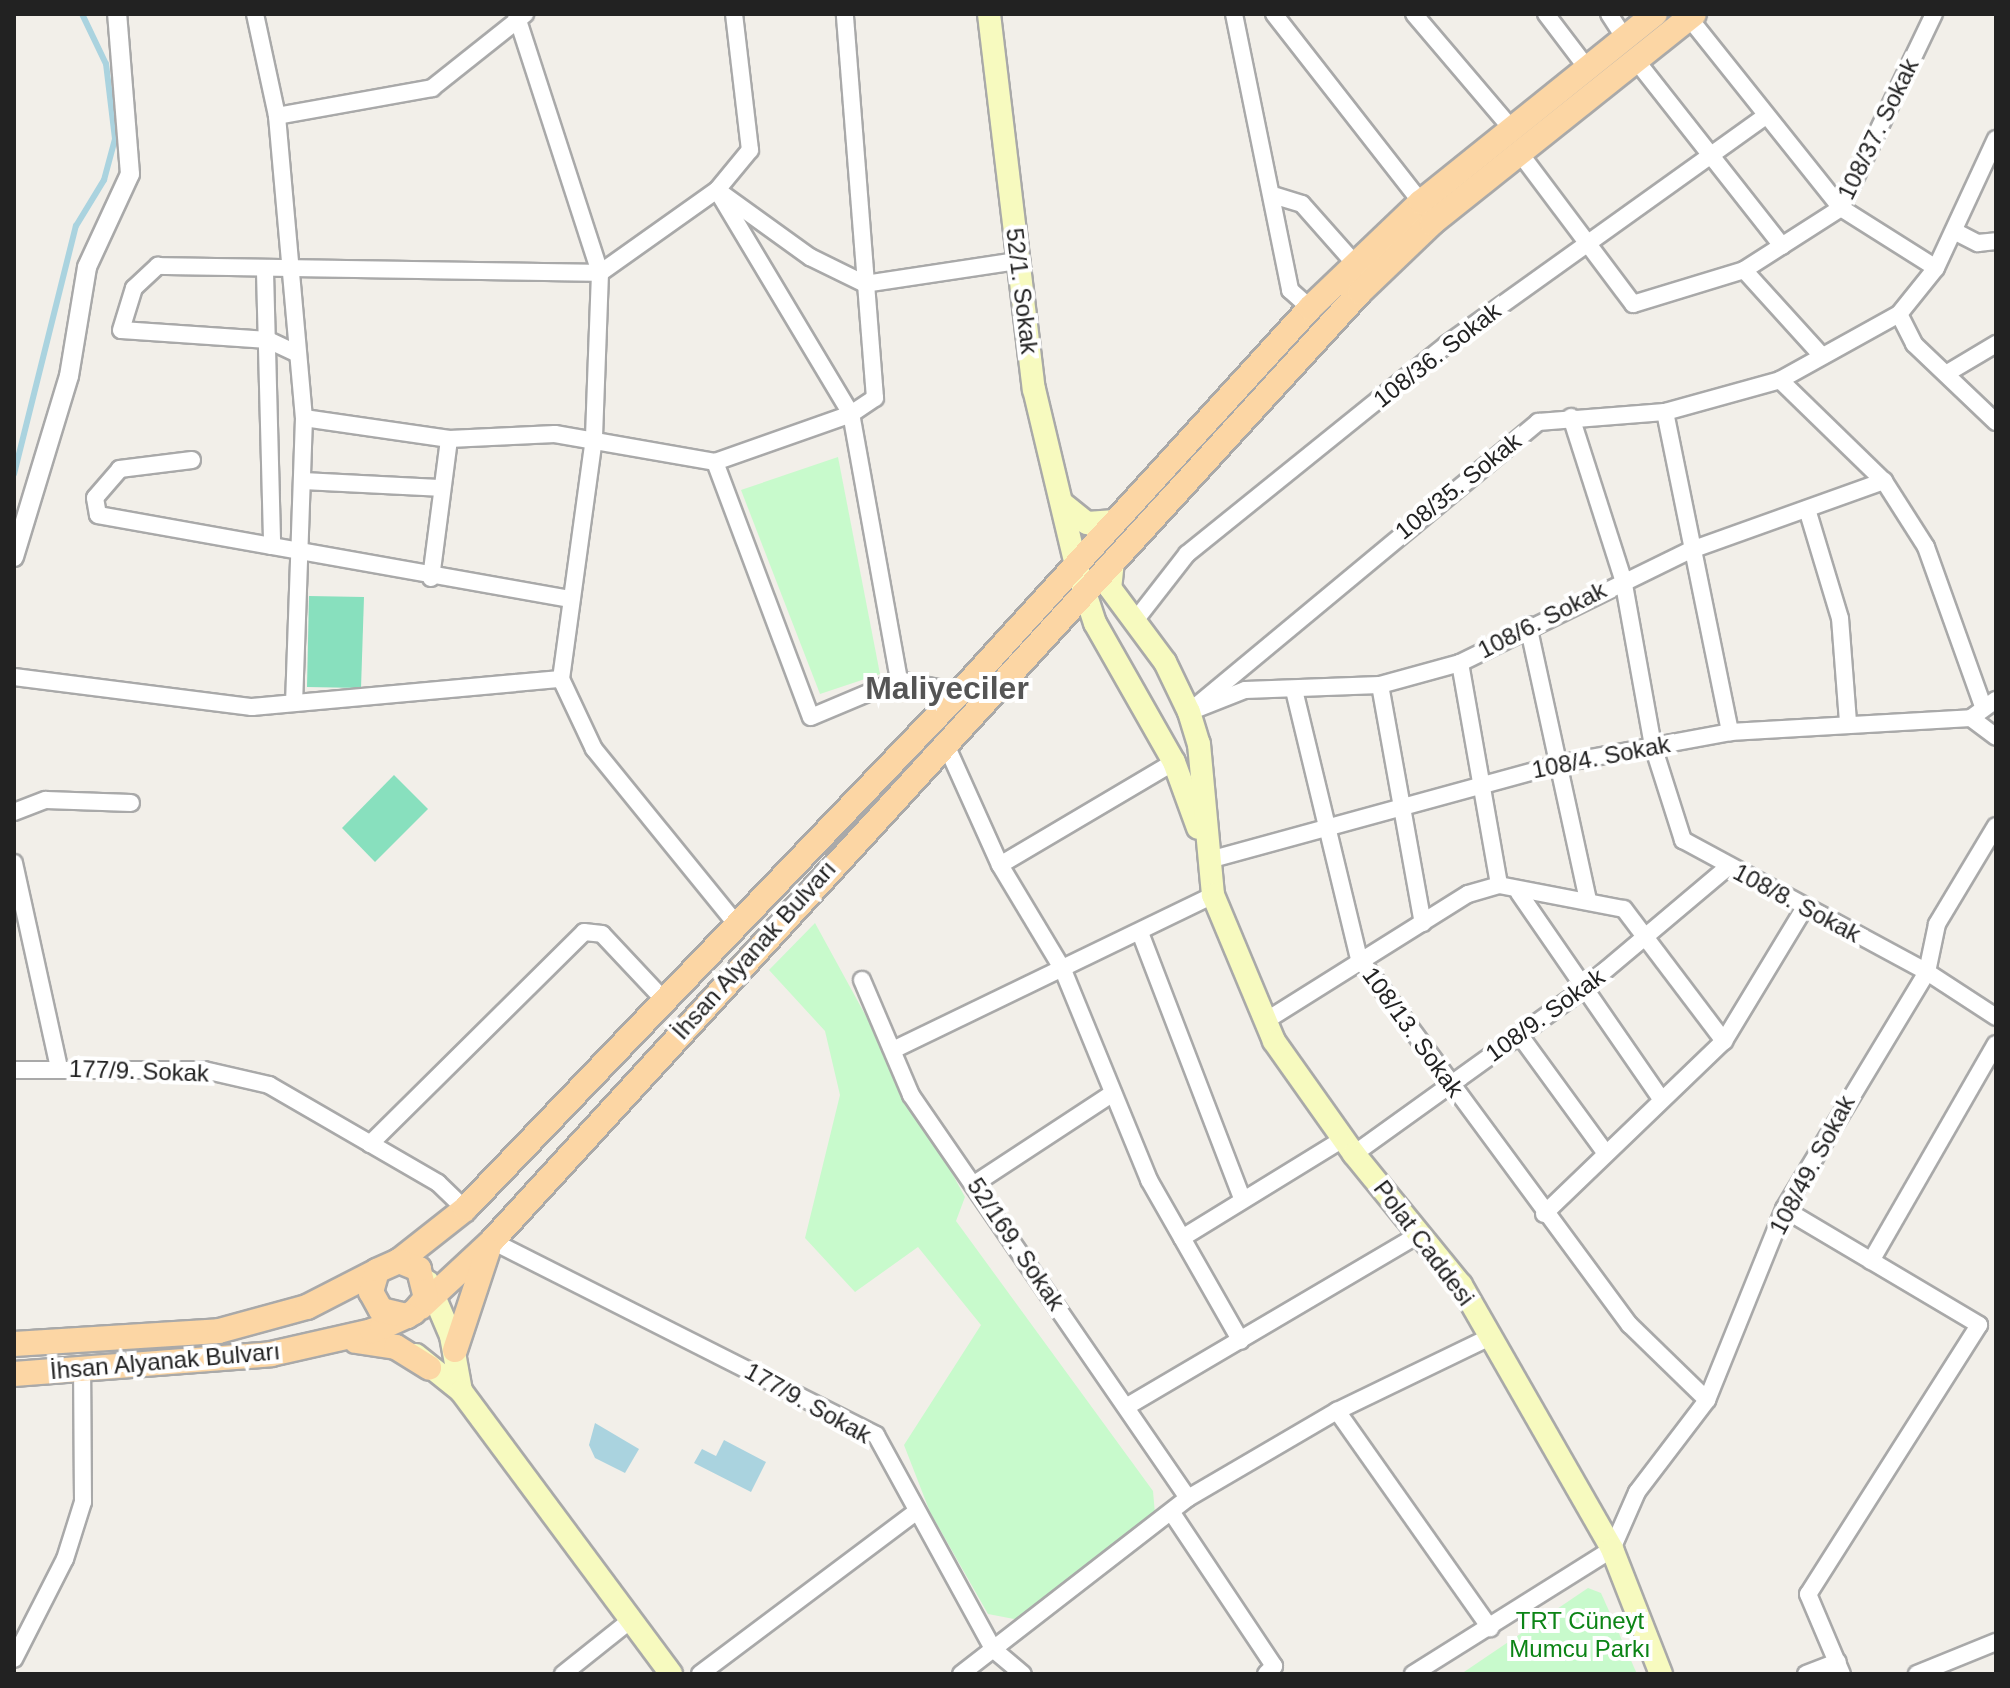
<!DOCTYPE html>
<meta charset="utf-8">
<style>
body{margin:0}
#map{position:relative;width:2010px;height:1688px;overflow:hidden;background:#f2efe9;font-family:Arial,sans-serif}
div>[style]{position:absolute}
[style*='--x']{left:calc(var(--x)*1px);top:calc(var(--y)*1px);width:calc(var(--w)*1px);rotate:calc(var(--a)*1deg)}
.park>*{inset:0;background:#c8facc}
.pitch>*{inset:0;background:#88e0be}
.water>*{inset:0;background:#aad3df}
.stream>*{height:6px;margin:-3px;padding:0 3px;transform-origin:3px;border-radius:3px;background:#aad3df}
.roads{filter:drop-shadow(2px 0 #a9a9a9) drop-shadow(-2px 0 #a9a9a9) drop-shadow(0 2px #a9a9a9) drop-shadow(0 -2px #a9a9a9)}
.minor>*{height:16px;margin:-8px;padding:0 8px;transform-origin:8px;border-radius:8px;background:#fff}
.tertiary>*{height:18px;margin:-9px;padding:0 9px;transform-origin:9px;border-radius:9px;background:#fff}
.secondary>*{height:22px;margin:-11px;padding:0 11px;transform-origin:11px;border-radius:11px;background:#f7fabf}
.primary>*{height:24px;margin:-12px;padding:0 12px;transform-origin:12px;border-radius:12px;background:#fcd6a4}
span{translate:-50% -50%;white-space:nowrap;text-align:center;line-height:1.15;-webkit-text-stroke:8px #fff;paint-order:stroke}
.street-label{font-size:24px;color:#222}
.park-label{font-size:24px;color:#0c8416}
.district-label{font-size:32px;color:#555;font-weight:700}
.frame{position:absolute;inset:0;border:16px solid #222;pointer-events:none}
</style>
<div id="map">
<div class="park">
<i style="clip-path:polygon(838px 457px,880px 674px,820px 694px,741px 490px)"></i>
<i style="clip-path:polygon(815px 923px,965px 1197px,956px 1221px,1153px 1491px,1155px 1514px,1020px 1620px,988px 1614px,930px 1512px,904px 1445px,981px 1325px,918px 1247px,855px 1292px,805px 1238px,840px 1095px,825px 1031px,769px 970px)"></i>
<i style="clip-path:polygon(1588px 1588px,1601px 1593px,1637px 1674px,1461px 1674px)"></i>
</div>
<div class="pitch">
<i style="clip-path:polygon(309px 596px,364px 597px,361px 688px,307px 687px)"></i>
<i style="clip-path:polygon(394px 775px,428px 809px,375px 862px,342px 828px)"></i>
</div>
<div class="water">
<i style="clip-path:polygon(595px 1423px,639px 1449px,625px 1473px,595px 1458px,589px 1445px)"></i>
<i style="clip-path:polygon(724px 1440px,766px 1462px,751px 1492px,694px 1463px,702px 1449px,716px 1456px)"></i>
</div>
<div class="stream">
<i style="--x:14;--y:474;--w:256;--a:-76"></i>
<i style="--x:76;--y:226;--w:54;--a:-58.7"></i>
<i style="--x:104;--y:180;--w:42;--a:-75"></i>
<i style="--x:115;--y:139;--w:76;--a:-96.8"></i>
<i style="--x:106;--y:64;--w:55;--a:-115.6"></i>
</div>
<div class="roads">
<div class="minor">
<i style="--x:255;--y:14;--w:104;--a:77.8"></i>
<i style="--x:277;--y:116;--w:303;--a:84.9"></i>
<i style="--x:304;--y:418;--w:280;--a:92"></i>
<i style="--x:516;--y:14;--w:272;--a:72"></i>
<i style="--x:600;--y:273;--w:165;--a:92.1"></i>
<i style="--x:594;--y:438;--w:243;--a:97.8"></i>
<i style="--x:561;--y:679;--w:77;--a:64.8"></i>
<i style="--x:594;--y:749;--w:227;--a:50.9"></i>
<i style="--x:1234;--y:14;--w:282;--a:78.5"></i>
<i style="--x:1290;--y:290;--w:27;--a:42"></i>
<i style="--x:1274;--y:14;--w:239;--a:52"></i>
<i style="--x:1414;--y:14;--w:150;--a:49.6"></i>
<i style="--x:1546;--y:14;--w:68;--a:52.8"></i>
<i style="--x:1609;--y:14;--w:30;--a:57"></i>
<i style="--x:1686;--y:14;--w:248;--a:51.4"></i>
<i style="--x:1841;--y:208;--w:112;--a:32.3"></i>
<i style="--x:1635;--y:59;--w:238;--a:51.8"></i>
<i style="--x:277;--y:116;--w:158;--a:-10.2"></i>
<i style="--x:432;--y:88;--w:119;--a:-38.5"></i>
<i style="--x:1519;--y:152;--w:190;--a:53.1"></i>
<i style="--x:1633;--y:304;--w:116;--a:-17"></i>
<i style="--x:1744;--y:270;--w:115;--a:-32.6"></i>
<i style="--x:1841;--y:208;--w:215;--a:-64.4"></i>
<i style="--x:1276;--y:196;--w:27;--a:17"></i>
<i style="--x:1302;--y:204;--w:81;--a:48.5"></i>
<i style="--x:1954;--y:231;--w:27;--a:27"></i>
<i style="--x:1978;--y:243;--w:18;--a:-6"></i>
<i style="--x:1744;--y:270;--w:116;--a:47.8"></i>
<i style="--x:265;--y:272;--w:274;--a:88.5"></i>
<i style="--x:272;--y:546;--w:304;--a:10.1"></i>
<i style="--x:1899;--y:314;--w:34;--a:63"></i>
<i style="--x:1914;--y:344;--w:113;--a:43.6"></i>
<i style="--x:298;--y:354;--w:33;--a:-155"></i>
<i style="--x:268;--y:340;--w:147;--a:-176.1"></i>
<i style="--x:121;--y:330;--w:44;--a:-72.8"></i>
<i style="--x:134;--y:288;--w:33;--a:-43"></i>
<i style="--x:158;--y:266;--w:442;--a:0.9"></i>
<i style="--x:600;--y:273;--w:143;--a:-35.4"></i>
<i style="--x:717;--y:190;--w:52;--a:-50.5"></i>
<i style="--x:750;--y:150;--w:137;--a:-96.7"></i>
<i style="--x:1949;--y:372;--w:55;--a:-30.8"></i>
<i style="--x:1780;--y:380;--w:145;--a:44.2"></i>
<i style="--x:1884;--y:481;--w:78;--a:57.5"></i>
<i style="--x:1926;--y:547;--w:166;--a:70.3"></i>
<i style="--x:1665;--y:412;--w:327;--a:78.5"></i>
<i style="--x:1571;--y:417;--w:170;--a:72.2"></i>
<i style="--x:1623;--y:579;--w:170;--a:79.8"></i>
<i style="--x:1653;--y:746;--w:99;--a:72.3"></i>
<i style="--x:1683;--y:840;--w:277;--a:28.4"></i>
<i style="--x:1927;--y:972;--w:82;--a:33.1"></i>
<i style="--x:304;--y:418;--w:147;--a:8.2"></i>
<i style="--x:192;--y:460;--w:73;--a:172.9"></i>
<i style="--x:120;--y:469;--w:38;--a:131"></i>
<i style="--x:95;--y:498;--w:17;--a:80"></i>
<i style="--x:98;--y:515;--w:177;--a:10.1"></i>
<i style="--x:715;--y:462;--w:272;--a:69.4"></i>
<i style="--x:811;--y:717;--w:95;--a:-22.8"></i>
<i style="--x:899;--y:680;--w:69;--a:11.6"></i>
<i style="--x:303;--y:481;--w:136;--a:2.9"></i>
<i style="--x:1807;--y:509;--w:114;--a:73.2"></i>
<i style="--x:1840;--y:618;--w:105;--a:85.6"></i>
<i style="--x:431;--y:578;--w:140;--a:-82.6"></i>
<i style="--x:449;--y:439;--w:106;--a:-2.7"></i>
<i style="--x:555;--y:434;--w:162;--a:9.9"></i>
<i style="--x:715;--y:462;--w:144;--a:-19.4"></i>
<i style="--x:851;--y:414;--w:29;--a:-34"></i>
<i style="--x:875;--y:398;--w:385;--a:-94.5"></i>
<i style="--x:1134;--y:622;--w:86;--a:-52.1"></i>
<i style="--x:1187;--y:554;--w:334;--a:-38.9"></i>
<i style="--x:1447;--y:344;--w:392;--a:-35.6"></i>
<i style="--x:1528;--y:625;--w:282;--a:77.7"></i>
<i style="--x:1460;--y:663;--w:225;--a:80"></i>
<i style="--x:14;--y:677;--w:240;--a:7.2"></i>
<i style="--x:252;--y:707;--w:310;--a:-5.2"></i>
<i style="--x:899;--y:680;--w:270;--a:-100.2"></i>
<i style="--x:851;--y:414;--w:261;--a:-120.9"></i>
<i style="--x:717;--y:190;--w:115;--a:35.8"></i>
<i style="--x:810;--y:257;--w:61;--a:26.1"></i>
<i style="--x:865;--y:284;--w:154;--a:-8.6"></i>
<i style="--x:1380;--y:685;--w:242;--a:79.8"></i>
<i style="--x:1294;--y:690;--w:276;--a:76.4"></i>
<i style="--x:1359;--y:958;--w:456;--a:53.6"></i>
<i style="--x:1630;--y:1325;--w:107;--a:44.2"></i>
<i style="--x:1199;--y:708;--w:49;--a:-21.4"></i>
<i style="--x:1245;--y:690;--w:135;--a:-2.1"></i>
<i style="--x:1380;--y:685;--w:83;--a:-15.4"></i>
<i style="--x:1460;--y:663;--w:257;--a:-26.1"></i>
<i style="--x:1691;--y:550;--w:205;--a:-19.7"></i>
<i style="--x:1189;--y:712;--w:454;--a:-39.7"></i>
<i style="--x:1538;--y:422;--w:127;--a:-4.5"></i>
<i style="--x:1665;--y:412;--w:119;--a:-15.5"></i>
<i style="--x:1780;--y:380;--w:136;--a:-29"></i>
<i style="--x:1899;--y:314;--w:59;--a:-51.2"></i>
<i style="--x:1936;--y:268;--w:142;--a:-65.1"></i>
<i style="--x:1971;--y:718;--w:31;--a:37"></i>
<i style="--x:947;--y:747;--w:129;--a:65.8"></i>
<i style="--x:1174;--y:762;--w:202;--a:149.4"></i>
<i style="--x:1000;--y:865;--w:122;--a:59"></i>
<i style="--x:1063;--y:970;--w:227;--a:67.7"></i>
<i style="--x:1149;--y:1180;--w:185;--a:60.3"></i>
<i style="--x:14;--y:812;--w:34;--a:-21"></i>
<i style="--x:46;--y:800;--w:85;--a:2"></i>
<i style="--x:1209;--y:860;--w:367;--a:-15.3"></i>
<i style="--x:1563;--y:763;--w:170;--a:-10.5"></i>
<i style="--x:1730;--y:732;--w:241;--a:-3.3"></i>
<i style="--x:1971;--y:718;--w:31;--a:-36"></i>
<i style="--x:14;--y:863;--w:210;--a:77.6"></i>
<i style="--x:1519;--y:893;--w:250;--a:55.4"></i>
<i style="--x:1141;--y:935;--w:280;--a:69"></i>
<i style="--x:862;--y:980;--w:125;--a:66.9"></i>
<i style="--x:911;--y:1095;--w:489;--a:55.5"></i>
<i style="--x:1267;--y:1020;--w:237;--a:-32.1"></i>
<i style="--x:1468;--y:894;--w:32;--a:-16"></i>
<i style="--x:1499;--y:885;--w:127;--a:10.9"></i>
<i style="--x:1624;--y:909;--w:166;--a:52.9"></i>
<i style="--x:1521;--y:1037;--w:142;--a:53.9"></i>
<i style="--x:895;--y:1049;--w:353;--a:-25.8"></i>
<i style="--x:14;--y:1070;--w:190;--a:0"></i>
<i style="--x:204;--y:1070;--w:67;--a:13"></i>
<i style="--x:269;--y:1085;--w:195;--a:30.1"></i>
<i style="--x:438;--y:1183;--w:37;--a:44"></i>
<i style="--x:370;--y:1144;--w:301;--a:-44.7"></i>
<i style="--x:584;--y:932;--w:18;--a:6"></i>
<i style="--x:602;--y:934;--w:89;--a:46.8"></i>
<i style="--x:1354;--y:1154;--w:281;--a:-35.7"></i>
<i style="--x:1582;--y:990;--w:191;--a:-40.1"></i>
<i style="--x:976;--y:1183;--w:164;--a:-33.3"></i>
<i style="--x:1784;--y:1209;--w:227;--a:30.7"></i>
<i style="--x:1979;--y:1325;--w:319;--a:122.4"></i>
<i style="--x:1808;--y:1594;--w:87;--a:67"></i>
<i style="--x:1544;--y:1214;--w:250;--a:-43.9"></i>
<i style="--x:1724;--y:1041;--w:157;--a:-58.8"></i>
<i style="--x:1182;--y:1238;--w:189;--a:-31.6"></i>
<i style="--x:492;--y:1241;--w:430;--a:26.8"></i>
<i style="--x:876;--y:1435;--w:244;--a:61.3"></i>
<i style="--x:993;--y:1649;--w:39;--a:40"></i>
<i style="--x:1871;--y:1261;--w:250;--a:-60.1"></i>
<i style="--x:1126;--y:1407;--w:342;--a:-30.5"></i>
<i style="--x:1337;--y:1411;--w:266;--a:54.8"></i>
<i style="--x:1172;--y:1513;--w:184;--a:56.3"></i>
<i style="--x:1274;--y:1666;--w:11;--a:135"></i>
<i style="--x:14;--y:1659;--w:112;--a:-63"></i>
<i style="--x:65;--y:1559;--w:60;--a:-72.5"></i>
<i style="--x:83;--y:1502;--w:134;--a:-90.4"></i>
<i style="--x:563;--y:1674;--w:87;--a:-38.5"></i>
<i style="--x:700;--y:1674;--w:270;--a:-36.9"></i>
<i style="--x:961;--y:1674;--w:287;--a:-37.8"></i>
<i style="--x:1188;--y:1498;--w:173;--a:-30.3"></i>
<i style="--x:1337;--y:1411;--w:170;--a:-25.8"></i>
<i style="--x:1413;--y:1674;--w:235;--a:-32.1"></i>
<i style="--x:1612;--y:1549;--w:62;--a:-66.3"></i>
<i style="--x:1637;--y:1492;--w:116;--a:-52.7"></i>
<i style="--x:1707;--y:1400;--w:206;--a:-68"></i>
<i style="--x:1784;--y:1209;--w:277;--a:-58.9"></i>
<i style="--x:1927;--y:972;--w:49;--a:-78.2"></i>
<i style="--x:1937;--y:924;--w:114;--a:-59"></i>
<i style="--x:1806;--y:1674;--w:34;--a:-21"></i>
<i style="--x:1917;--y:1674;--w:85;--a:-22.1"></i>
</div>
<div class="tertiary">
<i style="--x:14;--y:557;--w:189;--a:-73.1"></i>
<i style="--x:69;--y:376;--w:110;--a:-80.6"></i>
<i style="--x:87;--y:267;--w:102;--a:-65.2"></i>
<i style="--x:130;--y:174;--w:161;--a:-94.6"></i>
</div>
<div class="secondary">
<i style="--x:989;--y:14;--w:378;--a:83.2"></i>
<i style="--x:1034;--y:389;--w:181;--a:76.6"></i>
<i style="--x:1076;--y:565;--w:61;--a:71.9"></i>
<i style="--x:1095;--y:623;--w:160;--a:60.4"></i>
<i style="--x:1174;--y:762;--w:70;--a:70"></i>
<i style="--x:1062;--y:503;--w:32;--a:39"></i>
<i style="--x:1087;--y:523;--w:28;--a:-4"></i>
<i style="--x:1113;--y:561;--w:27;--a:96"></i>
<i style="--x:1110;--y:588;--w:92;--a:53.4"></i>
<i style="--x:1165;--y:662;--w:55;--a:64.4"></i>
<i style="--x:1189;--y:712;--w:34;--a:73"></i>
<i style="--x:1199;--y:744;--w:152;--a:84.7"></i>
<i style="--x:1213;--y:895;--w:158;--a:67.3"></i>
<i style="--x:1274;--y:1041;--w:138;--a:54.7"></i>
<i style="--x:1354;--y:1154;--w:169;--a:50.8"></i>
<i style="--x:1461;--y:1285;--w:304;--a:60.2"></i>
<i style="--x:1612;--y:1549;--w:134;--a:68.6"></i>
<i style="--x:428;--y:1282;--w:59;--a:66.9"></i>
<i style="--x:451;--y:1336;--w:56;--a:79.7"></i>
<i style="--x:416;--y:1355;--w:58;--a:38.7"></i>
<i style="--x:461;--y:1391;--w:352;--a:53.4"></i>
</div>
<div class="primary">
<i style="--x:399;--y:1261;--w:84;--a:-38.2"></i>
<i style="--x:465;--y:1209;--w:720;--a:-46.24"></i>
<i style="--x:963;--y:689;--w:515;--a:-47.67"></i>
<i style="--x:1310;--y:308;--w:153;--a:-43.7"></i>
<i style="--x:1421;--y:202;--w:300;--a:-38.8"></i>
<i style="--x:421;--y:1307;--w:97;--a:-42.9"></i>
<i style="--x:492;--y:1241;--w:1286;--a:-47.55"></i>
<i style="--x:1360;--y:292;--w:100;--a:-43.8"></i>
<i style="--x:1432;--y:223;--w:335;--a:-38.6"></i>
<i style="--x:356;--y:1341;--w:40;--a:8.5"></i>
<i style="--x:396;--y:1347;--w:39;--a:32"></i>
<i style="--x:14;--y:1344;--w:205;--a:-3.6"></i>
<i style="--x:219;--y:1331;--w:91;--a:-15.3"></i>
<i style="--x:307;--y:1307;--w:79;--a:-27.2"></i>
<i style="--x:455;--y:1350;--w:105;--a:-71.7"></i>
<i style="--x:14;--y:1374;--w:258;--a:-4.4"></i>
<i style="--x:271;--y:1354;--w:104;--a:-12.8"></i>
<i style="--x:372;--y:1331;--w:11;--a:-22"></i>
<i style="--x:382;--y:1327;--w:27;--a:-24"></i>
<i style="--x:407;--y:1316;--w:8;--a:-30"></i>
<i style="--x:414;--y:1312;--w:18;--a:-49"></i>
<i style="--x:426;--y:1298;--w:30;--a:-104"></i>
<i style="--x:419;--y:1269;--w:22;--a:-158"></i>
<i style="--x:399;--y:1261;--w:24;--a:156"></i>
<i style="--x:377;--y:1271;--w:22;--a:106"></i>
<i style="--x:371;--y:1292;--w:21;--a:61"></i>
<i style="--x:381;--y:1310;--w:27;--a:13"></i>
</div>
</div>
<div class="street-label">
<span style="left:1878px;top:129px;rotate:-64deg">108/37. Sokak</span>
<span style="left:1022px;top:291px;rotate:83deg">52/1. Sokak</span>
<span style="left:1437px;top:355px;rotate:-38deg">108/36. Sokak</span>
<span style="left:1458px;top:486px;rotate:-39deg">108/35. Sokak</span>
<span style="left:1542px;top:620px;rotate:-27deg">108/6. Sokak</span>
<span style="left:1601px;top:757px;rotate:-11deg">108/4. Sokak</span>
<span style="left:1797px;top:903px;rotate:28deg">108/8. Sokak</span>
<span style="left:754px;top:950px;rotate:-48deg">İhsan Alyanak Bulvarı</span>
<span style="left:1545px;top:1015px;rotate:-36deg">108/9. Sokak</span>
<span style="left:1413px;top:1032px;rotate:54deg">108/13. Sokak</span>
<span style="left:139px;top:1071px;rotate:2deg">177/9. Sokak</span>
<span style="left:1812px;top:1165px;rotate:-62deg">108/49. Sokak</span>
<span style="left:1424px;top:1243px;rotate:53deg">Polat Caddesi</span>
<span style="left:1016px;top:1244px;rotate:56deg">52/169. Sokak</span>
<span style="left:165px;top:1361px;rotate:-5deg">İhsan Alyanak Bulvarı</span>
<span style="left:808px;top:1403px;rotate:29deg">177/9. Sokak</span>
</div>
<div class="park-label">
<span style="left:1580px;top:1635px">TRT Cüneyt<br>Mumcu Parkı</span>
</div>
<div class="district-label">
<span style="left:947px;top:688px">Maliyeciler</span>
</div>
<div class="frame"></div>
</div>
